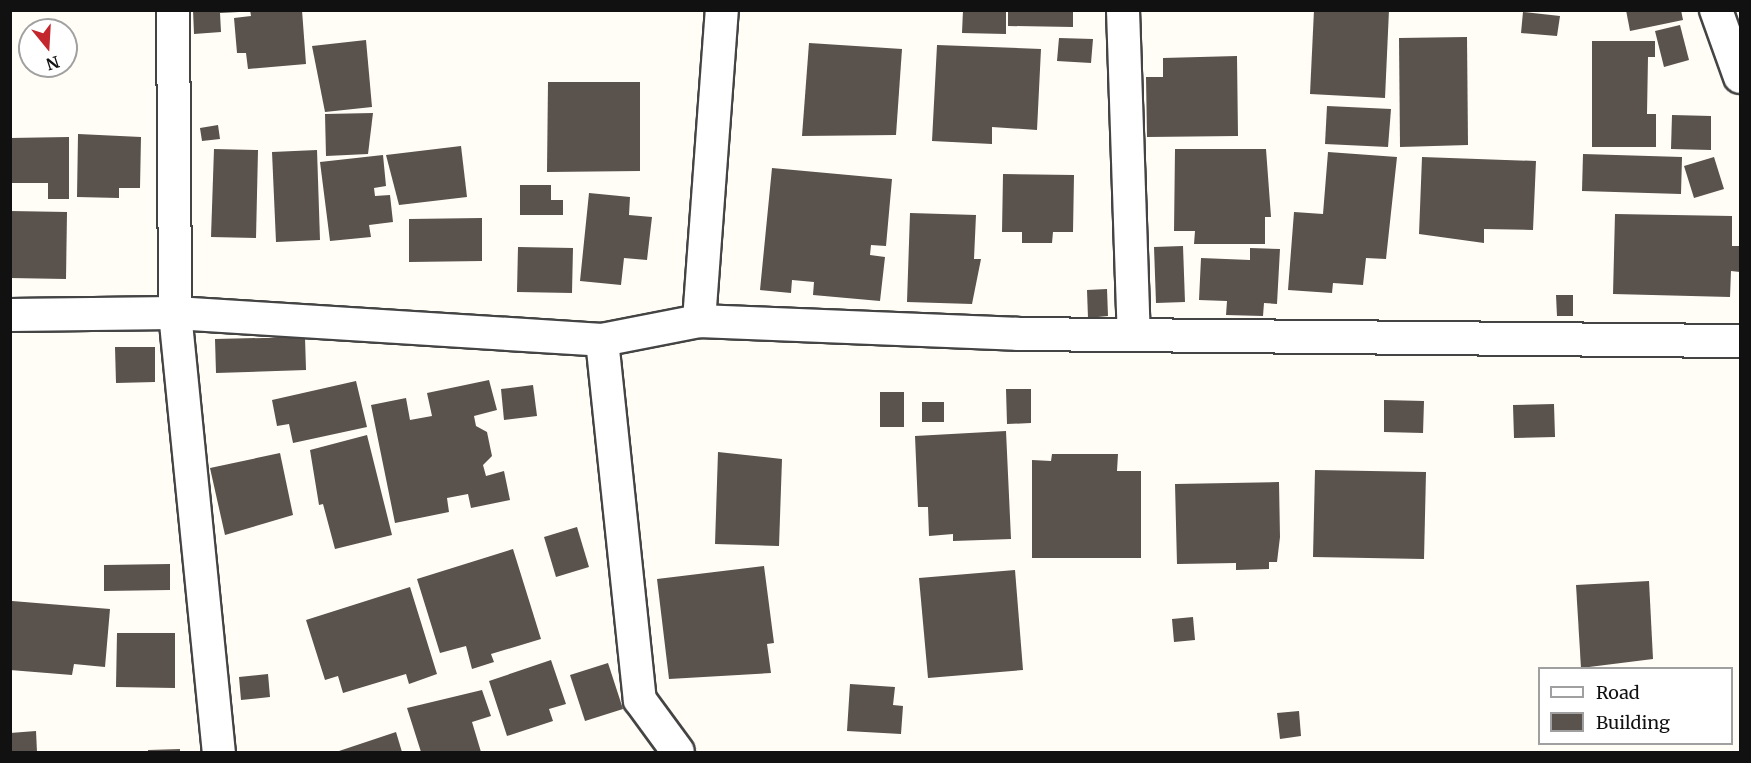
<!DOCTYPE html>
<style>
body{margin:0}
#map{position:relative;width:1751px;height:763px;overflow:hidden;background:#fffdf5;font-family:Merriweather,serif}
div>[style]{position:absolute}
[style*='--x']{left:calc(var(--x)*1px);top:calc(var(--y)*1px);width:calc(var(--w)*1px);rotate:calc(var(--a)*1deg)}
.building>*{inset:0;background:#5a524d}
.roads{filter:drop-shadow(2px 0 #444) drop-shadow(-2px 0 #444) drop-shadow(0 2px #444) drop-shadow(0 -2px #444)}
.street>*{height:32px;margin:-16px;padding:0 16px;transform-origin:16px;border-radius:16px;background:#fff}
span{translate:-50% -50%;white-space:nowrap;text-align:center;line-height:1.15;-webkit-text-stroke:6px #fff;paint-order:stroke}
.frame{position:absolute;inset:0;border:12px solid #111;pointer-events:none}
.legend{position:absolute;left:1538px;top:667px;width:195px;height:78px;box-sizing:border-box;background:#fff;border:2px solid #a0a0a0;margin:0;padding:8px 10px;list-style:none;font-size:18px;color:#111}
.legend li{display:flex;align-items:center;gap:12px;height:30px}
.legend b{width:30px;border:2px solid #a0a0a0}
.north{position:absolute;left:18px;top:18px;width:60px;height:60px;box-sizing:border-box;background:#fff;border:2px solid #a0a0a0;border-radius:50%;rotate:162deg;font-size:16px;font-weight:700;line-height:24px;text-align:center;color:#111}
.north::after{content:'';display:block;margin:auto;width:21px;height:27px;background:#c4262e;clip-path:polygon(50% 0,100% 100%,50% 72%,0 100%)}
</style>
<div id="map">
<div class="building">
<i style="clip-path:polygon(193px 10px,239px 10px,239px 12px,220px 13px,221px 32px,194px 34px)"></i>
<i style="clip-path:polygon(250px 10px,302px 10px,306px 64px,248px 69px,246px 53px,237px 53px,234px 18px,251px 16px)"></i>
<i style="clip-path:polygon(963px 10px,1006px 10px,1006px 34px,962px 33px)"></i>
<i style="clip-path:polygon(1008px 10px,1073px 10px,1073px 27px,1008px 26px)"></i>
<i style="clip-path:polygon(1314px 10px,1389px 10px,1385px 98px,1310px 94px)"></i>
<i style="clip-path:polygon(1626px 10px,1681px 10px,1683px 20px,1630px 31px)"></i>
<i style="clip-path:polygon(1523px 12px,1560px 16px,1557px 36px,1521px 33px)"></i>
<i style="clip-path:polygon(1680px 25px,1689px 60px,1664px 67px,1655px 31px)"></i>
<i style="clip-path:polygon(1467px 37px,1468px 145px,1400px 147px,1399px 38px)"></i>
<i style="clip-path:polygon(1059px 38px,1093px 39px,1091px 63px,1057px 61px)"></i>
<i style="clip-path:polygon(366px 40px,372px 107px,325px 112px,312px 46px)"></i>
<i style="clip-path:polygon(1592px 41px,1655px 41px,1655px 57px,1648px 57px,1647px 114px,1656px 114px,1656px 147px,1592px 147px)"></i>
<i style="clip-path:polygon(809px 43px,902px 49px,896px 135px,802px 136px)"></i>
<i style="clip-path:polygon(937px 45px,1041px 49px,1037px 130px,992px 127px,992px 144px,932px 141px)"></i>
<i style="clip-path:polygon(1237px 56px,1238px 136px,1147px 137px,1146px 77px,1163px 77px,1163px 58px)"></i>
<i style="clip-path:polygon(548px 82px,640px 82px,640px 171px,547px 172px)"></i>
<i style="clip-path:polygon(1327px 106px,1391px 109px,1388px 147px,1325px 144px)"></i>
<i style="clip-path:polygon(373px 113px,368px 154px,326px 156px,325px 114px)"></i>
<i style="clip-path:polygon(1672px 115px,1711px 116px,1711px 150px,1671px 149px)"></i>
<i style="clip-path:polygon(218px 125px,220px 139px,202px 141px,200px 128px)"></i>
<i style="clip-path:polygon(78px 134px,141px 137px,140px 188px,119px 188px,119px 198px,77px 197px)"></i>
<i style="clip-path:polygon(69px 137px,69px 199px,48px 199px,48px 183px,10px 183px,10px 138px)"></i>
<i style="clip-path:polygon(461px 146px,467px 197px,399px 205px,386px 155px)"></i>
<i style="clip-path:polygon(214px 149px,258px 150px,256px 238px,211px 237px)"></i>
<i style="clip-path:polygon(1175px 149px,1266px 149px,1271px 217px,1265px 217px,1265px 244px,1194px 244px,1195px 231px,1174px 231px)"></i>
<i style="clip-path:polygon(317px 150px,320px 240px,276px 242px,272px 152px)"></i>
<i style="clip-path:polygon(1328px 152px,1397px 157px,1386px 259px,1366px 258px,1363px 285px,1333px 283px,1332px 293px,1288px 290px,1294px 212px,1323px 214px)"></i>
<i style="clip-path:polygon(1583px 154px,1682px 157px,1681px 194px,1582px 191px)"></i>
<i style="clip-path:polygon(383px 155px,386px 186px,374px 188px,375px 196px,390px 195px,393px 222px,369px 225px,371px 237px,330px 241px,320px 162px)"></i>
<i style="clip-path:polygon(1422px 157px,1536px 161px,1533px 230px,1484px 229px,1484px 243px,1419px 234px)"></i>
<i style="clip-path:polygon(1714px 157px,1724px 189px,1694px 198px,1684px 166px)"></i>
<i style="clip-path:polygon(772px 168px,892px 179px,886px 246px,871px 245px,870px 255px,885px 257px,880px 301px,813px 295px,814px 282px,792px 280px,791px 293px,760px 290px)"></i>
<i style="clip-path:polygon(1003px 174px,1074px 175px,1073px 232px,1053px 232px,1052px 243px,1022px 243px,1022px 232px,1002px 232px)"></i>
<i style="clip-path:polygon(520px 185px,551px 185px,551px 200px,563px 200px,563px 215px,520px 215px)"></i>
<i style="clip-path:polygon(589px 193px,630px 197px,629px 215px,652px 217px,647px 260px,624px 258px,621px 285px,580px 281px)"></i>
<i style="clip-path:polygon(10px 211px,67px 212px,66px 279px,10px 278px)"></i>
<i style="clip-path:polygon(910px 213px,976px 215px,974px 259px,981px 259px,972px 304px,907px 302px)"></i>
<i style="clip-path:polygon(1615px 214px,1732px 216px,1732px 246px,1740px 246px,1740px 272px,1731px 271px,1730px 297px,1613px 294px)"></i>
<i style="clip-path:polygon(482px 218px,482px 261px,409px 262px,409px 219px)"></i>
<i style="clip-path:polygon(1183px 246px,1185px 302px,1156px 303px,1154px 247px)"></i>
<i style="clip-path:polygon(518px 247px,573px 248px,572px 293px,517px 292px)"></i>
<i style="clip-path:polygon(1250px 248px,1280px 249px,1277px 304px,1264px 303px,1263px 316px,1226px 315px,1227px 301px,1199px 300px,1201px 258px,1250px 260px)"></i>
<i style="clip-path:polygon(1107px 289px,1108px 316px,1088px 318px,1087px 290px)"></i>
<i style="clip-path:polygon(1556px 295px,1573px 295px,1573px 316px,1557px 316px)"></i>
<i style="clip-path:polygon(305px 337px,306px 370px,216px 373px,215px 339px)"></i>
<i style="clip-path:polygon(115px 347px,155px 347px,155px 382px,116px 383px)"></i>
<i style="clip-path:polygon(489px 380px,497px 410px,474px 416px,476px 426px,487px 432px,492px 456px,483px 465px,486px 476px,504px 471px,510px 500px,471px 508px,468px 494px,447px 498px,449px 512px,395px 523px,371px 405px,406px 398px,410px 420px,432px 416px,427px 393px)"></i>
<i style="clip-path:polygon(356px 381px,367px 427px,293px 443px,289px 424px,277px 426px,272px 400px)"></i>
<i style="clip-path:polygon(533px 385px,537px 416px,504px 420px,501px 389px)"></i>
<i style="clip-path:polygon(1006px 389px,1031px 389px,1031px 423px,1007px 424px)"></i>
<i style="clip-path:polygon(880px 392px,904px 392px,904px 427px,880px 427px)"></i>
<i style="clip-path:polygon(1384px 400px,1424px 401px,1423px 433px,1384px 432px)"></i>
<i style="clip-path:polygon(922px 402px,944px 402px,944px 422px,922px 422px)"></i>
<i style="clip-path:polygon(1554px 404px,1555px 437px,1514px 438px,1513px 405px)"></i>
<i style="clip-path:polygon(1006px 431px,1011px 539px,953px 541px,953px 534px,929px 536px,928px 507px,918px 507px,915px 436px)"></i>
<i style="clip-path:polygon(367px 435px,392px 535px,335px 549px,323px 504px,319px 505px,310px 450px)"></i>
<i style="clip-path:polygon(718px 452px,782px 459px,779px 546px,715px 544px)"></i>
<i style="clip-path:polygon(280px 453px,293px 515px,225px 535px,210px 468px)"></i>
<i style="clip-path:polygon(1052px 454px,1118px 454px,1117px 471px,1141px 471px,1141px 558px,1032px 558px,1032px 460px,1051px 461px)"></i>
<i style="clip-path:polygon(1315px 470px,1426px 472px,1424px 559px,1313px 557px)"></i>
<i style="clip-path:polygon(1279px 482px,1280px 537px,1277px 562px,1269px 562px,1269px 569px,1236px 570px,1236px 563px,1177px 564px,1175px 484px)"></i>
<i style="clip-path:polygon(577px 527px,589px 567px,556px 577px,544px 537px)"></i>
<i style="clip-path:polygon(513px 549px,541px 639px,491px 654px,494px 662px,472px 669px,466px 646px,440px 653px,417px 579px)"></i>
<i style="clip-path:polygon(170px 564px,170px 590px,104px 591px,104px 565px)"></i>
<i style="clip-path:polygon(764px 566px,774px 643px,767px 644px,771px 673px,669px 679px,657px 579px)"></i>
<i style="clip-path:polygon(1015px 570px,1023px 670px,928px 678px,919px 578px)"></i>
<i style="clip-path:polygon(1649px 581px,1653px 659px,1581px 668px,1576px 585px)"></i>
<i style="clip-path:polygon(410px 587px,437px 674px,409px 684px,406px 674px,343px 693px,338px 676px,325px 680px,306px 620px)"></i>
<i style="clip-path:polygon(12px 601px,110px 609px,105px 667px,74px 664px,72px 675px,10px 670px)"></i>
<i style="clip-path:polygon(1193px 617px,1195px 640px,1174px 642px,1172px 619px)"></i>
<i style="clip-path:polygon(117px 633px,175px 633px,175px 688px,116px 687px)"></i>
<i style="clip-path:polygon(551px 660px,566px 704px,549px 709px,553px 721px,507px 736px,489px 681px)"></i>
<i style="clip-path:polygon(608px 663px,623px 709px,585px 721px,570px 675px)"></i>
<i style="clip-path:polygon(268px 674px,270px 697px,241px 700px,239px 677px)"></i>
<i style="clip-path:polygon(850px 684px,895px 687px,893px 705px,903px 706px,901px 734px,847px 731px)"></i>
<i style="clip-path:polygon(482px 690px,491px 716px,472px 722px,481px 752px,421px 752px,407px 708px)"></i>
<i style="clip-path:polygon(1299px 711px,1301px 736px,1280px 739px,1277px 713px)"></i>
<i style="clip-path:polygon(36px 731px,37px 752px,10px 752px,10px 733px)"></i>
<i style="clip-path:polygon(396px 732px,402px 752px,336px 752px)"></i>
<i style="clip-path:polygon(180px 749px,180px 752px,148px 752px,148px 750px)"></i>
</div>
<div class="roads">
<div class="street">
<i style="--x:173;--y:10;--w:303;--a:89.6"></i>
<i style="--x:175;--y:313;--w:441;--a:84.3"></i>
<i style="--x:1123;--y:10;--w:325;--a:88.1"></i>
<i style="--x:1716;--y:10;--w:71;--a:70.3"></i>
<i style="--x:10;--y:315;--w:165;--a:-0.7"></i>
<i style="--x:175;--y:313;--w:428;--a:3.6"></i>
<i style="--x:602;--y:340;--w:99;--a:-11.1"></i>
<i style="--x:699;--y:321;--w:319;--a:2.3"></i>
<i style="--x:1018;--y:334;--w:722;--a:0.56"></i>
<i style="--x:699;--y:321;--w:312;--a:-85.8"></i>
<i style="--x:602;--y:340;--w:362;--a:84"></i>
<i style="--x:640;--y:700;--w:64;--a:53.8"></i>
</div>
</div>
<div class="frame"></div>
<ul class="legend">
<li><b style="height:8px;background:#fff"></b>Road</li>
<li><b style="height:16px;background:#5a524d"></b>Building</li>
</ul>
<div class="north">N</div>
</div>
